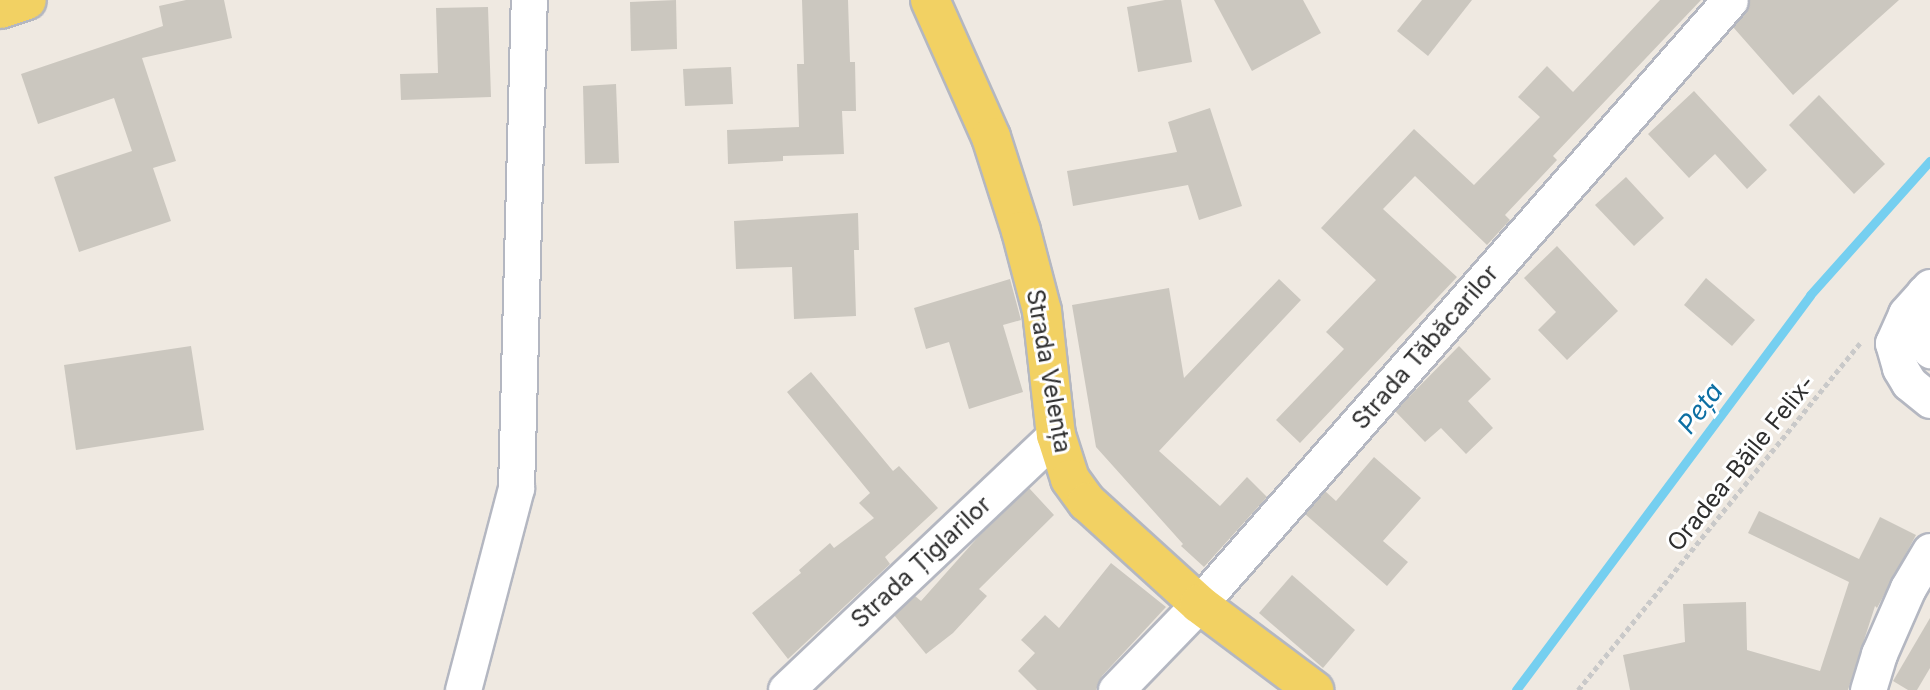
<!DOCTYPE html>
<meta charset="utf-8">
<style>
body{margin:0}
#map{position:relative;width:1930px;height:690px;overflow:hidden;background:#efe9e1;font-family:Inter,sans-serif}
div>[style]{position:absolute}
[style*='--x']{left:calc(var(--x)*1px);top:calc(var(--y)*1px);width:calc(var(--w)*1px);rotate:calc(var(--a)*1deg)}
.stream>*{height:9px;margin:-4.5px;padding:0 4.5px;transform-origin:4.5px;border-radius:4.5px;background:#75cff0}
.building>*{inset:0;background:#cbc7bf}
.path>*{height:4.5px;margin-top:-2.25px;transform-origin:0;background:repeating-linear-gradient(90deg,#c9c9c9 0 5px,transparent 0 8.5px)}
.roads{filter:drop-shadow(2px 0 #b4b7c1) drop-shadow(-2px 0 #b4b7c1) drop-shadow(0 2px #b4b7c1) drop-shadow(0 -2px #b4b7c1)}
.minor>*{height:35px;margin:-17.5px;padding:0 17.5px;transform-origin:17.5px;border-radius:17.5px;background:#fff}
.major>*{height:38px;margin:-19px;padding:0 19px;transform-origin:19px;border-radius:19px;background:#f2d163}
span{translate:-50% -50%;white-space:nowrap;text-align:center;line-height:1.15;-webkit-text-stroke:6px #fff;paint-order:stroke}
.street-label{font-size:24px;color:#2e2e2e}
.water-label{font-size:26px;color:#0d6fa3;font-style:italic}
</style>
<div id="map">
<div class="stream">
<i style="--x:1516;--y:690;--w:492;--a:-53.3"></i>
<i style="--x:1810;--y:295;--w:180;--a:-48.2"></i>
</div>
<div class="building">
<i style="clip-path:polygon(186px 0,224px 0,232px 38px,142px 58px,176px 161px,153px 168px,171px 221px,79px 252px,54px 177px,132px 151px,114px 98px,38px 124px,21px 74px,163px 26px,159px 6px)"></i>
<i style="clip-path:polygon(676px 0,677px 49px,631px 51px,630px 2px)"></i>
<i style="clip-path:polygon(802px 0,848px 0,850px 62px,855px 62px,856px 111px,842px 111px,844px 154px,783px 156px,783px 161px,728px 164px,727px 130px,799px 127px,797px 64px,804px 64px)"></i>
<i style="clip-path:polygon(1165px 0,1181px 0,1192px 62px,1138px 72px,1127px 7px)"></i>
<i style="clip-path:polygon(1214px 0,1303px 0,1321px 33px,1252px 71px)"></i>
<i style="clip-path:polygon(1422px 0,1472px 0,1428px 56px,1397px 31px)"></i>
<i style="clip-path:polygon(1660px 0,1701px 0,1553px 156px,1557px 160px,1505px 215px,1510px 220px,1487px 245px,1415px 176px,1383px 209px,1457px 277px,1300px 443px,1276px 420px,1344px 349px,1326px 332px,1376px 280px,1321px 228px,1414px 129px,1474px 185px,1540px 117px,1518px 97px,1547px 66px,1573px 92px)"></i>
<i style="clip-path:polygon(1750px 0,1899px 0,1793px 95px,1733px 27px,1746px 13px)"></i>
<i style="clip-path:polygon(488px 7px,491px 97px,401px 100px,400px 74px,438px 73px,436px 8px)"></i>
<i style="clip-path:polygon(731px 67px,733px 104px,685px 106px,683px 69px)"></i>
<i style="clip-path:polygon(616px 84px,619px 163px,585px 164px,583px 86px)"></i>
<i style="clip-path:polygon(1694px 91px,1767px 170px,1747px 189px,1715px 154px,1689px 178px,1648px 134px)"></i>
<i style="clip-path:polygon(1819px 95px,1885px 164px,1854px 194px,1789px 125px)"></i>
<i style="clip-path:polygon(1210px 108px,1242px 206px,1199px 220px,1188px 185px,1073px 206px,1067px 171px,1177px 152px,1168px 122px)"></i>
<i style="clip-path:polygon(1626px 177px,1664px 218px,1634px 246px,1595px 205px)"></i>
<i style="clip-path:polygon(858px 213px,859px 250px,854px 250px,856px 316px,794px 319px,792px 267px,736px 269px,734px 221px)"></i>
<i style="clip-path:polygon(1557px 246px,1618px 311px,1567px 360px,1538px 330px,1556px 312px,1524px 278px)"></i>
<i style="clip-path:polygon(1706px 278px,1755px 320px,1732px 346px,1684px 305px)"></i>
<i style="clip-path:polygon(1010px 279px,1021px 320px,1003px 325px,1023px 392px,969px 409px,949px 342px,926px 349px,914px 308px)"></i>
<i style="clip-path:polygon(1279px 279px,1301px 300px,1159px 451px,1220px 506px,1247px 477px,1267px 497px,1204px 567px,1181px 546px,1183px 544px,1096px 447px,1072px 305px,1169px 288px,1184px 378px)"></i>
<i style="clip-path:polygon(191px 346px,204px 430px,76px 450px,64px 365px)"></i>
<i style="clip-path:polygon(1459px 346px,1491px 379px,1468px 401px,1493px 428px,1466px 454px,1441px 428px,1425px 442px,1395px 411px)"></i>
<i style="clip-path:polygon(811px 372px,893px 471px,899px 466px,938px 508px,885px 557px,890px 564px,788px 659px,752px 613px,801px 573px,799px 570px,830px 543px,834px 548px,874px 518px,859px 503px,870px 493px,787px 392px)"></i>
<i style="clip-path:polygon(1374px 457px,1421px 498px,1383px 541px,1408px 562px,1387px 586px,1305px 514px,1325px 491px,1336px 501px)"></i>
<i style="clip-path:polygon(1029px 488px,1054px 515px,979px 589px,987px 596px,953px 633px,926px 654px,894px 615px,915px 596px,921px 601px,979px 536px)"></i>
<i style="clip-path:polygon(1759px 511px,1859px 559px,1880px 517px,1916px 535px,1877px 608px,1875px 606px,1848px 690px,1630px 690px,1623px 655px,1685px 642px,1683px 604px,1746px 602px,1747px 650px,1820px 671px,1849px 582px,1748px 533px)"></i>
<i style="clip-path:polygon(1111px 563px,1166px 607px,1102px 676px,1096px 690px,1037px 690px,1018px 671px,1035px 653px,1021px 640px,1045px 615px,1059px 628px)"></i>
<i style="clip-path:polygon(1292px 575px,1355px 630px,1323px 668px,1259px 613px)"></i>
<i style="clip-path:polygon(1930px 618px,1930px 668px,1917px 690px,1908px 690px,1893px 681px)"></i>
</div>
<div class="path">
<i style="--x:1578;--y:690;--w:447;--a:-50.9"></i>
</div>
<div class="roads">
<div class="minor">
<i style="--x:1930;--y:287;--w:36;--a:132"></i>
<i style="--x:1906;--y:314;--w:32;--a:114"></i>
<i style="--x:1893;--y:343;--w:26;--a:74"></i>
<i style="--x:1900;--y:368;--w:17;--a:59"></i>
<i style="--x:1909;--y:383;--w:27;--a:39"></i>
<i style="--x:1924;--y:293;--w:18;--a:109"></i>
<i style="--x:1918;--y:310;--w:18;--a:87"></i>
<i style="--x:1919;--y:328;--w:25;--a:63"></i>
<i style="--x:463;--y:690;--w:209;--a:-75.3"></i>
<i style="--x:516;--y:488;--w:488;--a:-88.5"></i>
<i style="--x:786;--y:690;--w:371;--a:-43.4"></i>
<i style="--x:1116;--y:690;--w:120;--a:-46"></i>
<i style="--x:1199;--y:604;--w:804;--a:-48.68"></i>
<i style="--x:1868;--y:690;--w:38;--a:-73"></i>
<i style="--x:1879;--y:654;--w:72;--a:-66.3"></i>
<i style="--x:1908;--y:588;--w:43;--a:-59.3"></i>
</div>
<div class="major">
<i style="--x:930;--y:0;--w:150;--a:66"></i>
<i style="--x:991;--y:137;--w:99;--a:72.3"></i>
<i style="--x:1021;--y:231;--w:83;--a:75.3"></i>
<i style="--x:1042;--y:311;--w:125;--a:83.6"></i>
<i style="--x:1056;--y:435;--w:46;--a:72.3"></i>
<i style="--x:1070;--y:479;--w:29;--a:54"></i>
<i style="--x:1087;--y:502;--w:151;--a:42.3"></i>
<i style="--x:1199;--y:604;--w:144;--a:36.8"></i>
<i style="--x:0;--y:9;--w:28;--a:-18"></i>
</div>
</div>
<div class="street-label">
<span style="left:1425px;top:347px;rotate:-49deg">Strada Tăbăcarilor</span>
<span style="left:1049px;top:371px;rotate:80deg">Strada Velența</span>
<span style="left:1741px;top:463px;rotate:-51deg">Oradea-Băile Felix-</span>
<span style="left:921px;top:562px;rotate:-43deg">Strada Țiglarilor</span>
</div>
<div class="water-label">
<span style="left:1700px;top:408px;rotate:-53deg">Peța</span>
</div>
</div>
